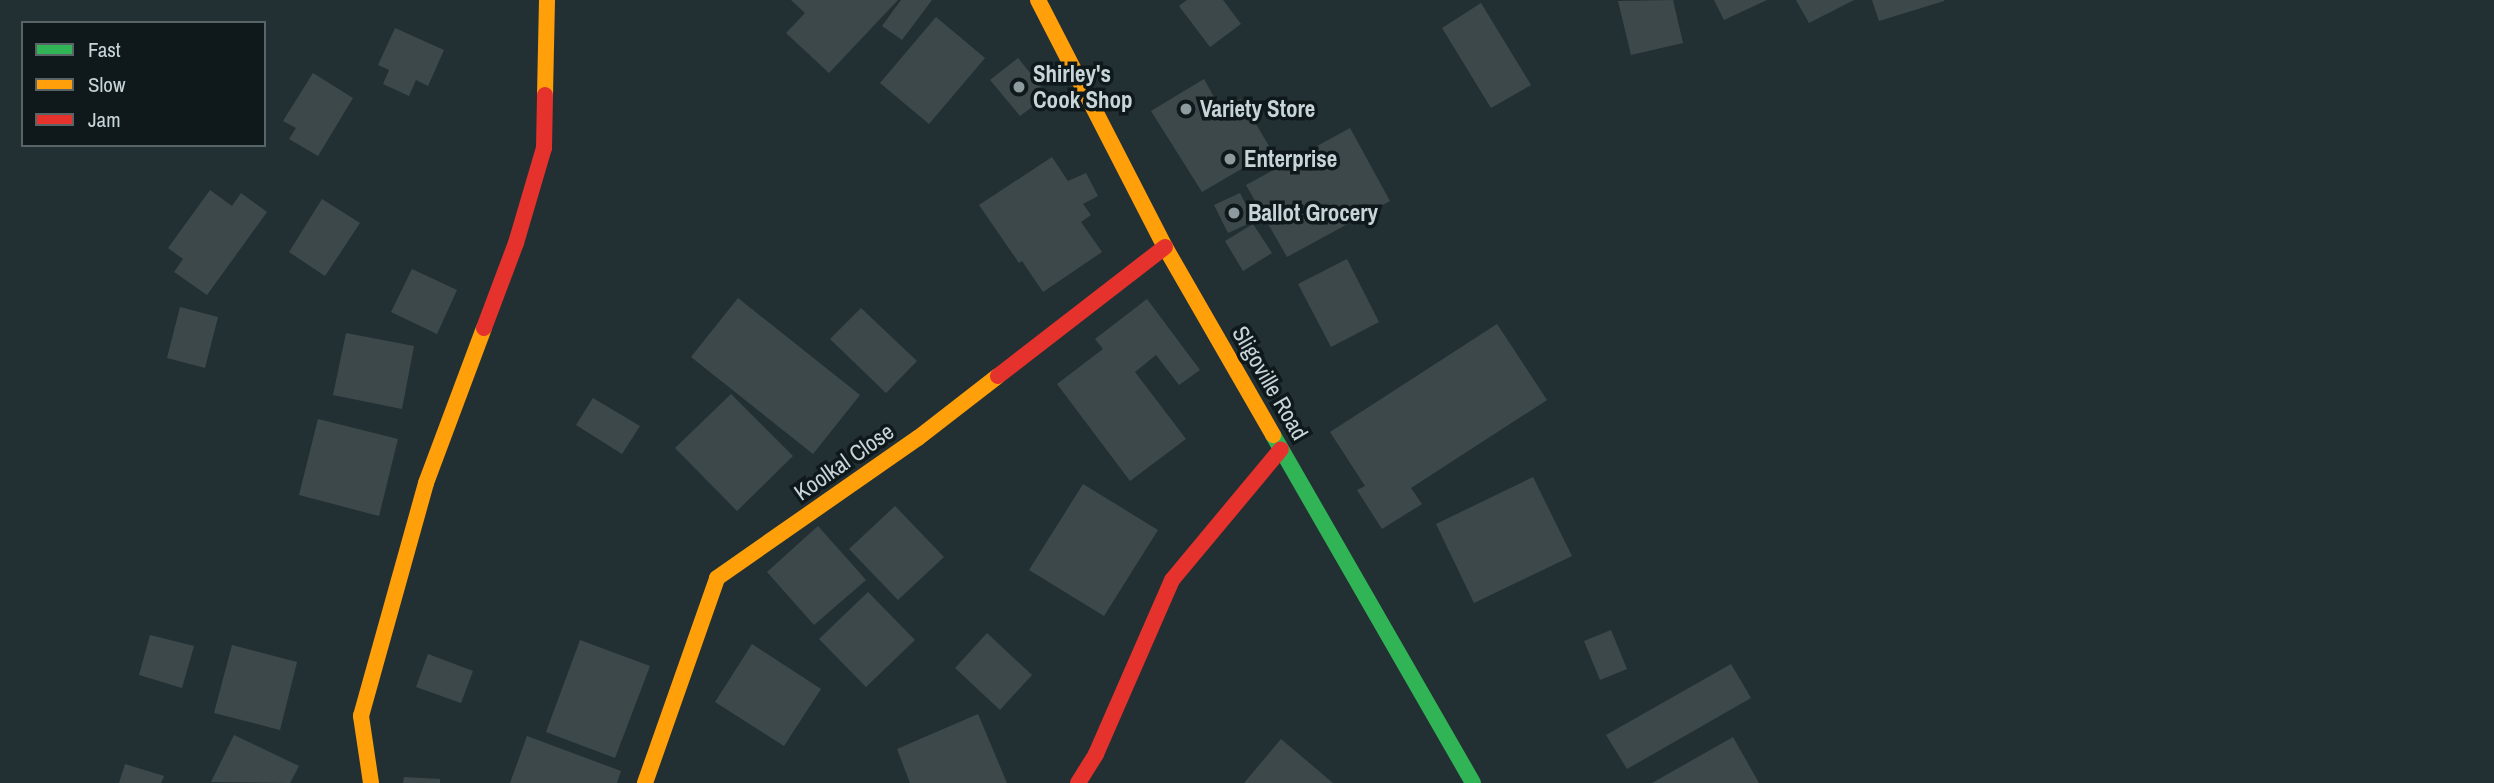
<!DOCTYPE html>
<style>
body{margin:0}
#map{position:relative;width:2494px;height:783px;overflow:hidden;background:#233033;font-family:"Archivo Narrow",sans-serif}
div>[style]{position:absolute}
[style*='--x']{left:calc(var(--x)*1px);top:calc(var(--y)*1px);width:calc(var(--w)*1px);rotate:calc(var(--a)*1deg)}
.building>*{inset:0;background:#3d484b}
.fast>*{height:16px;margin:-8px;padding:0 8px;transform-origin:8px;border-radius:8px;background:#30b455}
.slow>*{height:16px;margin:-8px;padding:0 8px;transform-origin:8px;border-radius:8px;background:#ff9f0a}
.jam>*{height:16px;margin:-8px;padding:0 8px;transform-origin:8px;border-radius:8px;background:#e5322d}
.dots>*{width:19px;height:19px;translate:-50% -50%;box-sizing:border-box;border:4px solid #0f191c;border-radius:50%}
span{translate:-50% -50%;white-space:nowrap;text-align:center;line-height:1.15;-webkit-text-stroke:7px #0f191c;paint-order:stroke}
.poi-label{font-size:23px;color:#c7d4d8;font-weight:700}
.left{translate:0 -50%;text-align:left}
.street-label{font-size:23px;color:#c7d4d8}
.legend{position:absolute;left:21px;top:21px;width:245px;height:126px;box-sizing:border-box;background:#0f191c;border:2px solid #596467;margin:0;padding:9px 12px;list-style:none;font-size:21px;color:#c7d4d8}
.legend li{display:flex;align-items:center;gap:14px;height:35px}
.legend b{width:35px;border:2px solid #596467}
</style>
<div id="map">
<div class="building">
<i style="clip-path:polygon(791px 0,898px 0,829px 73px,786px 33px,805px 13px)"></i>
<i style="clip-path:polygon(901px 0,932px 0,902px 40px,882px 26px)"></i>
<i style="clip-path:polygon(1187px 0,1223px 0,1241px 24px,1210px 47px,1179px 6px)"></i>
<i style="clip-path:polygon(1673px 0,1683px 43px,1631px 55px,1618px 1px)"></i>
<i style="clip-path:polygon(1714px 0,1767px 0,1724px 20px)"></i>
<i style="clip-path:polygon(1796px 0,1854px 0,1809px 23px)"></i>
<i style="clip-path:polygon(1872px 0,1944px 0,1944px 1px,1879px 21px)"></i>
<i style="clip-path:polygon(1481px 3px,1531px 85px,1491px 108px,1442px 28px)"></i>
<i style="clip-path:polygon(936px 17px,985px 58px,929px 124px,880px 83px)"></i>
<i style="clip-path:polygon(395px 28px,444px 50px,428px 86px,416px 80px,409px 96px,383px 84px,389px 70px,378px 65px)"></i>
<i style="clip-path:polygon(1018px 58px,1048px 95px,1020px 116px,990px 80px)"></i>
<i style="clip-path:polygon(313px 73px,353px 98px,318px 156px,289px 139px,296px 128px,283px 121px)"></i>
<i style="clip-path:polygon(1204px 79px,1220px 108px,1241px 99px,1272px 151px,1202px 192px,1151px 111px)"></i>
<i style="clip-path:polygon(1350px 128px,1390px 201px,1287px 257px,1246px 185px)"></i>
<i style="clip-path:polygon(1052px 157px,1068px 181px,1086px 173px,1098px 196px,1083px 204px,1091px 215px,1081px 222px,1102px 252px,1043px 292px,1022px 261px,1019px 263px,979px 205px)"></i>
<i style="clip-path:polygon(210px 190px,232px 206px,241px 193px,267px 212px,207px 295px,174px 272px,183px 259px,168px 248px)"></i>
<i style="clip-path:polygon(1240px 193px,1254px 221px,1228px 233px,1214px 205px)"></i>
<i style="clip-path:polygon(322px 199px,360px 223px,325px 276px,289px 252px)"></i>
<i style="clip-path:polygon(1253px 224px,1272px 253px,1243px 271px,1225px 241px)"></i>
<i style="clip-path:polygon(1347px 259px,1379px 322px,1331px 347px,1298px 284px)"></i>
<i style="clip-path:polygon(412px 269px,457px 290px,437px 334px,391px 312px)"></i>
<i style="clip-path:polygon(738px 298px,860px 395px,813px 454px,691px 357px)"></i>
<i style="clip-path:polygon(1147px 299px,1200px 370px,1179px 385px,1156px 355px,1135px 372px,1186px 439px,1130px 481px,1057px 384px,1103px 349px,1095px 339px)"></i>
<i style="clip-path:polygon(180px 307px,218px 317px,205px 368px,167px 358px)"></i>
<i style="clip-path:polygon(861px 308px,917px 361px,886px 393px,830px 339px)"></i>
<i style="clip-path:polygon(1497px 324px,1547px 400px,1411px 488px,1422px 504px,1382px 529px,1357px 490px,1365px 486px,1330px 432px)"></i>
<i style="clip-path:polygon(346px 333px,414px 346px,402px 409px,333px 395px)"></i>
<i style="clip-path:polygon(731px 394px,793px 456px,737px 511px,675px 448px)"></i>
<i style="clip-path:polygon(593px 398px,640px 426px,622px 454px,576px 425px)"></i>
<i style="clip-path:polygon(318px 419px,398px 439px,379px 516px,299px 495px)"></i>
<i style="clip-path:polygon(1533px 477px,1572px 556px,1474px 603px,1436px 524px)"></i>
<i style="clip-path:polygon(1083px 484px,1158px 530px,1104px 616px,1029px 570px)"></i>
<i style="clip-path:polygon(895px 506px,944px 557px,898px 600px,849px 549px)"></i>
<i style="clip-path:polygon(818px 526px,866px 580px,814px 625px,767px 572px)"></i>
<i style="clip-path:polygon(868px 592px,915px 640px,866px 687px,819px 639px)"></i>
<i style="clip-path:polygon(1611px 630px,1627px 669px,1600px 680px,1584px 641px)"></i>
<i style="clip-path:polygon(987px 633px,1032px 675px,1000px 710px,955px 668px)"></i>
<i style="clip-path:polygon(150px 635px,194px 646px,182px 688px,139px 675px)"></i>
<i style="clip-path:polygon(580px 640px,650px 666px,615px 758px,546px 732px)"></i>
<i style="clip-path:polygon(752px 644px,821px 689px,784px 746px,715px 702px)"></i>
<i style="clip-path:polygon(232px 645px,297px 662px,280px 730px,214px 713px)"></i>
<i style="clip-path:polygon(428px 654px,473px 671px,461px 703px,416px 687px)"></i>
<i style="clip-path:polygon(1731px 664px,1751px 698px,1627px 769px,1606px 735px)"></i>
<i style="clip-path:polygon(978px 714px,1007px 783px,910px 783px,897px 749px)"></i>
<i style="clip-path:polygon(234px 735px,299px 766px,290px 783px,211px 782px)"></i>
<i style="clip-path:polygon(527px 736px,621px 771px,617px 783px,510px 783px)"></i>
<i style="clip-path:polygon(1733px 737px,1759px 783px,1652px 783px)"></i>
<i style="clip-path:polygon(1281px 739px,1333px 783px,1244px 783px)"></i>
<i style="clip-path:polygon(125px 764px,164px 776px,161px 783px,119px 783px)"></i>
<i style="clip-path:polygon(404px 777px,440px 779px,440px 783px,403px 783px)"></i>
</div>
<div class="fast">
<i style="--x:1273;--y:435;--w:401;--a:60.1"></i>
</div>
<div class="slow">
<i style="--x:1038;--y:0;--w:278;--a:62.8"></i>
<i style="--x:1165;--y:247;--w:217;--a:60.1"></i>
<i style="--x:545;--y:95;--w:95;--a:-88.8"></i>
<i style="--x:371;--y:783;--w:68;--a:-98.5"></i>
<i style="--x:361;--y:716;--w:242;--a:-74.4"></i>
<i style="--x:426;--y:483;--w:165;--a:-69.5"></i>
<i style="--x:645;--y:783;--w:217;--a:-70.6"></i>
<i style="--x:717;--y:578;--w:245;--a:-34.9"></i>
<i style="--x:918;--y:438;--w:101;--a:-37.8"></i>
</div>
<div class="jam">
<i style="--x:484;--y:328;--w:91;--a:-69.4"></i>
<i style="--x:516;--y:243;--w:99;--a:-73.6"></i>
<i style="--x:544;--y:148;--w:53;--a:-88.9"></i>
<i style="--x:998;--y:376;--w:211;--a:-37.7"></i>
<i style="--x:1078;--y:783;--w:34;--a:-58"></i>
<i style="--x:1096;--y:754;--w:190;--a:-66.4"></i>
<i style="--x:1172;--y:580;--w:170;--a:-50.2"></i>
</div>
<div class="dots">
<i style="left:1019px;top:87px;background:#8e9b9e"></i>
<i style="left:1186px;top:109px;background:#8e9b9e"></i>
<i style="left:1230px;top:159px;background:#8e9b9e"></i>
<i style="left:1234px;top:213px;background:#8e9b9e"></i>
</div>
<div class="poi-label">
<span class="left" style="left:1033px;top:87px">Shirley's<br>Cook Shop</span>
<span class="left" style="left:1200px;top:109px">Variety Store</span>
<span class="left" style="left:1244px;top:159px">Enterprise</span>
<span class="left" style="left:1248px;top:213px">Ballot Grocery</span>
</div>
<div class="street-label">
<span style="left:1270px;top:383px;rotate:60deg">Sligoville Road</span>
<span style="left:844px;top:462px;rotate:-35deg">Koolkal Close</span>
</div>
<ul class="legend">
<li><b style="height:9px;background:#30b455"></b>Fast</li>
<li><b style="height:9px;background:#ff9f0a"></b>Slow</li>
<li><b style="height:9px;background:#e5322d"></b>Jam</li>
</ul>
</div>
